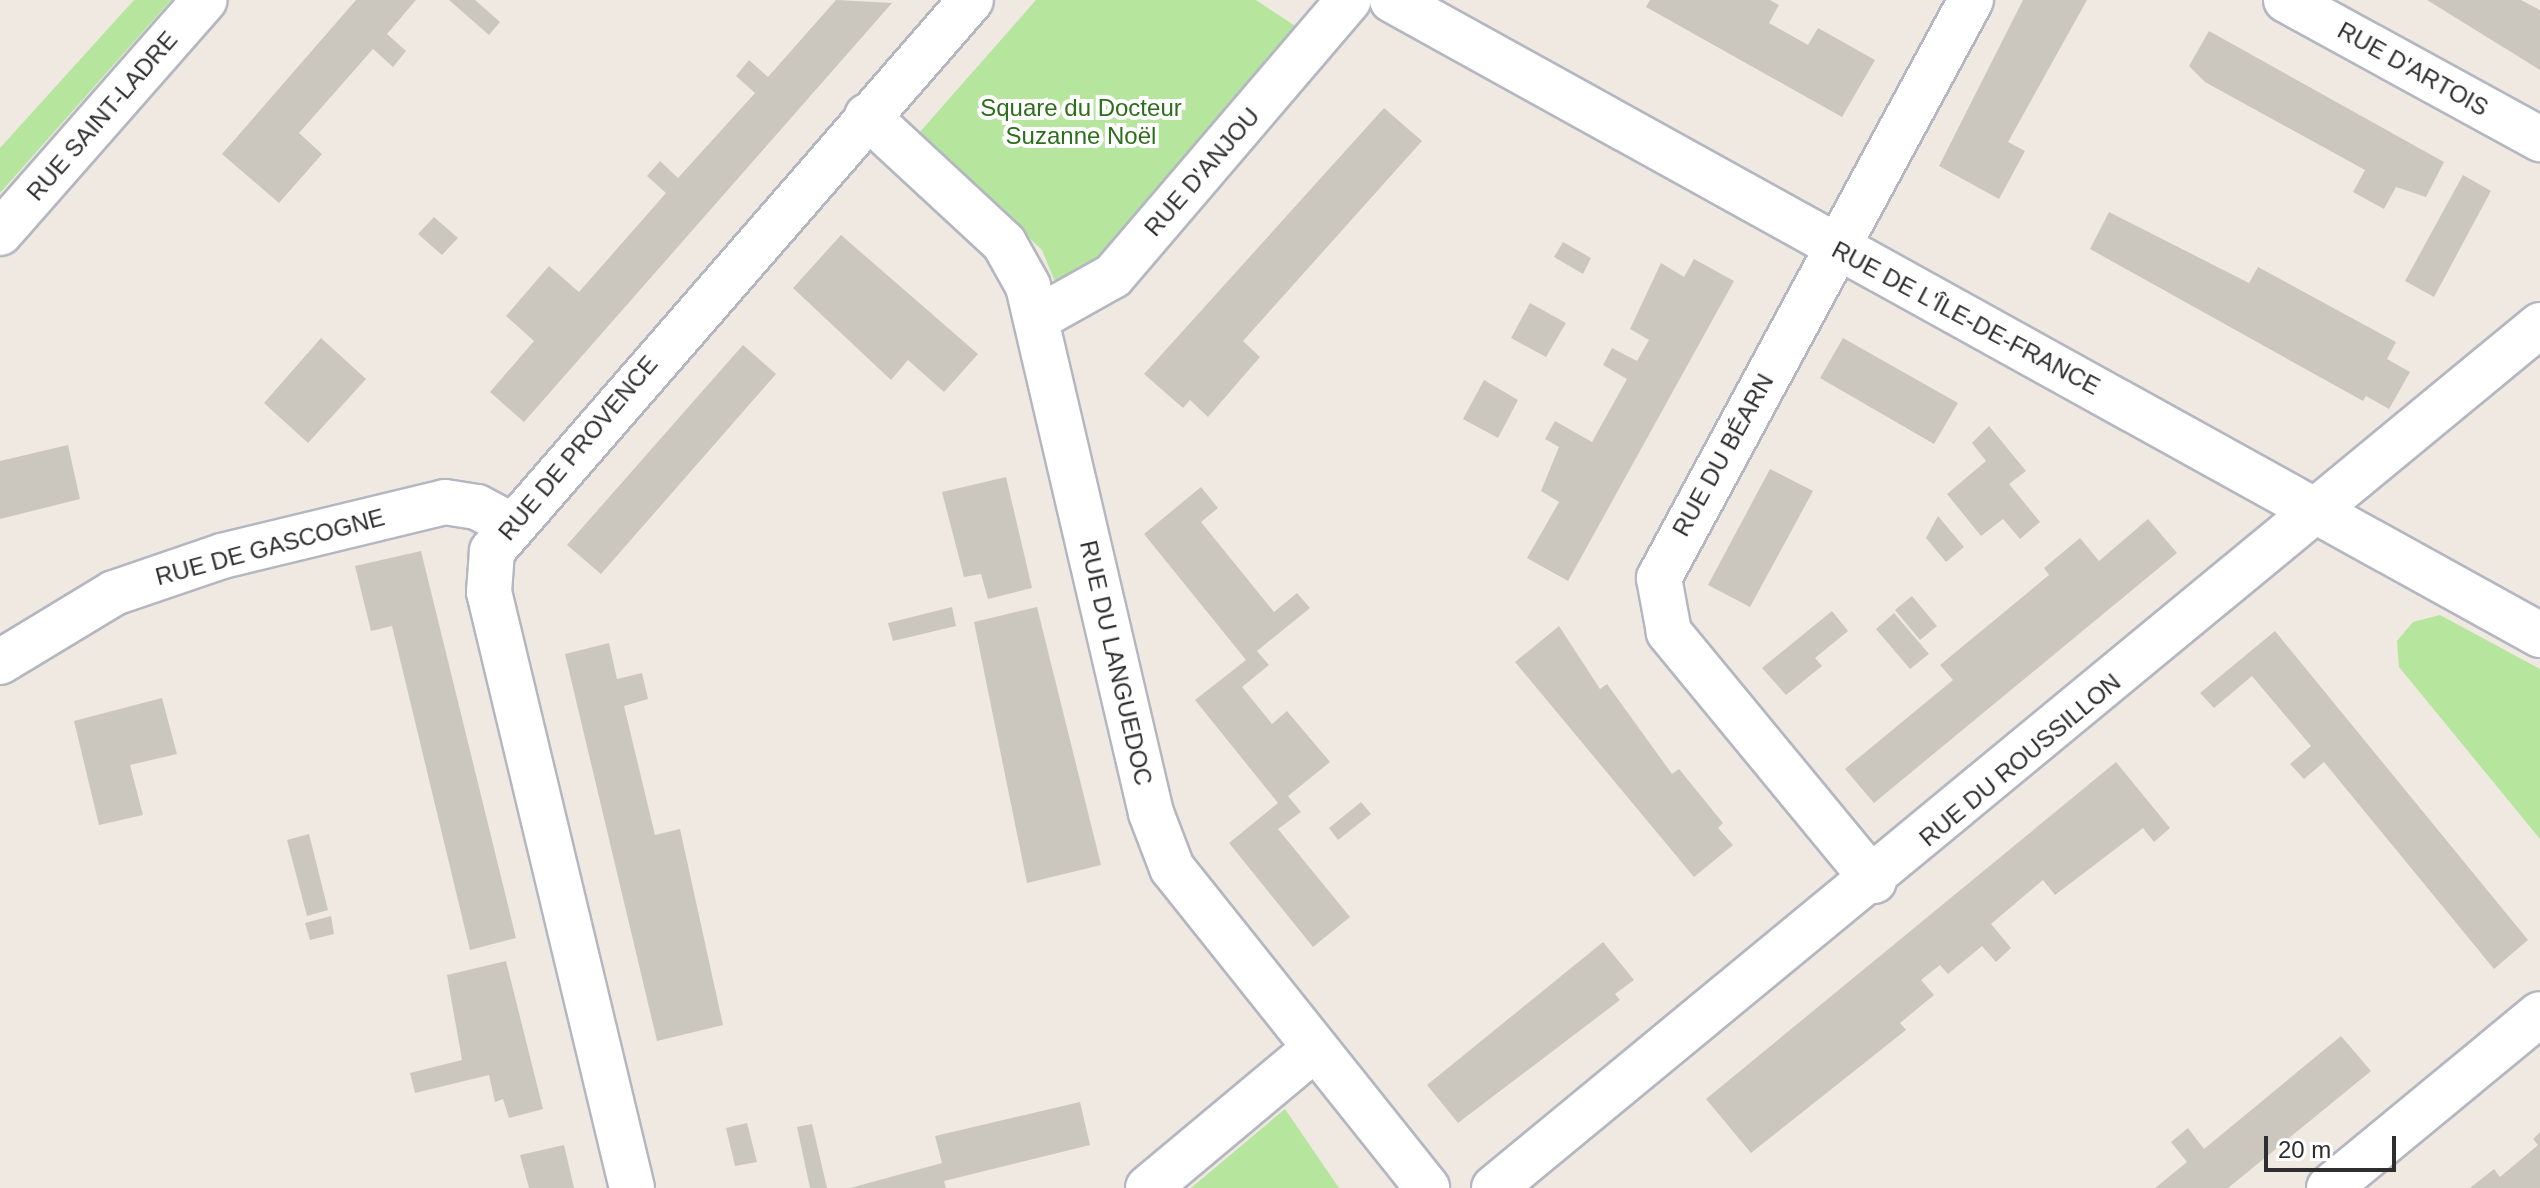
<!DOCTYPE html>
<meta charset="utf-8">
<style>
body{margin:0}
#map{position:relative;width:2540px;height:1188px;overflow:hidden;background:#efe9e1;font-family:Helvetica,sans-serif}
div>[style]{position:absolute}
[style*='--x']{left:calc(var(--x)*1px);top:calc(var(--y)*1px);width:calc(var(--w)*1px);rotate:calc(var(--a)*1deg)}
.green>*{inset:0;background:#b6e59e}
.building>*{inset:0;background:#cbc7bf}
.roads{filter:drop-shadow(2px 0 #b4b7c1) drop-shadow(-2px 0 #b4b7c1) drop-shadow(0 2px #b4b7c1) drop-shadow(0 -2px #b4b7c1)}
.street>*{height:44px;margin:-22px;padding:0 22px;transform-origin:22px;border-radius:22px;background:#fff}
.secondary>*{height:44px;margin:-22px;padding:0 22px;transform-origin:22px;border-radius:22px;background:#fff}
span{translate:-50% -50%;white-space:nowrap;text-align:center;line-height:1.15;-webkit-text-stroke:8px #fff;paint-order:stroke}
.street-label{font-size:24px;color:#2e2e2e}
.park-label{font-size:24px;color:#2c6e1b}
.scale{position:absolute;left:2264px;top:1136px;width:132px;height:36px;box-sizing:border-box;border:4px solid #2e2e2e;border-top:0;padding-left:10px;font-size:24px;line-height:28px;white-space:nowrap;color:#2e2e2e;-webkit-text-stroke:6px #fff;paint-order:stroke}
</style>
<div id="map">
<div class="green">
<i style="clip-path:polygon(134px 0,171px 0,0 193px,0 148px)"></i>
<i style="clip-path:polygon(1036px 0,1256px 0,1307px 34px,1098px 277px,1058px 289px,1042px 250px,919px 133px)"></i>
<i style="clip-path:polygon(2440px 615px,2540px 669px,2540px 839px,2399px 667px,2397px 641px,2413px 622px)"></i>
<i style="clip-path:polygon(1285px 1109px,1339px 1188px,1191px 1188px)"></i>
</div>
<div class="building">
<i style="clip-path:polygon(356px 0,416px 0,387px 34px,406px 51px,393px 67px,373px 49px,299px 133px,322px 154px,279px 203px,222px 154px)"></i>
<i style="clip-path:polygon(449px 0,475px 0,500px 22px,489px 35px)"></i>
<i style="clip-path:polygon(836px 0,892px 3px,524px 422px,490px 392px,534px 341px,506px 316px,549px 266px,579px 292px,666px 193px,647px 176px,660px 161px,678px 178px,755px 93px,736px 76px,749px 60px,768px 77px)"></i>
<i style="clip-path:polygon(1650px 0,1770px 0,1779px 5px,1769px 23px,1808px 45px,1818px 28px,1875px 60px,1842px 117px,1646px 7px)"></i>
<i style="clip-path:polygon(2023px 0,2087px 0,2008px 142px,2025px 151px,1999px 199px,1939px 166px)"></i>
<i style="clip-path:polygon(2427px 0,2521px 0,2540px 10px,2540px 70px)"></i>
<i style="clip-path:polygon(2209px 31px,2444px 162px,2426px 197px,2396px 187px,2384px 209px,2353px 192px,2365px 170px,2205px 82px,2189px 66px)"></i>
<i style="clip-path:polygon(1384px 108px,1422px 141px,1243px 341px,1260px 357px,1208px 417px,1190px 400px,1183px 408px,1144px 374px)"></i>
<i style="clip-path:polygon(2463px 175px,2491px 191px,2434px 297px,2405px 281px)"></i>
<i style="clip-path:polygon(2109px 212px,2249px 283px,2258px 267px,2396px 342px,2387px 359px,2410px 372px,2389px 409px,2366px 396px,2363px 401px,2090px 249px)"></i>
<i style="clip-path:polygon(434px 217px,458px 238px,442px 255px,418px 234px)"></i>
<i style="clip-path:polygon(841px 235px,978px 354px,944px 392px,908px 360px,891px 380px,793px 288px)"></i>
<i style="clip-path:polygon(1563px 242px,1591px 258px,1583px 274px,1554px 257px)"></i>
<i style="clip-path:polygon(1694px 259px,1734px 281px,1568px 581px,1527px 558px,1559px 502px,1541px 491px,1559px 447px,1545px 439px,1555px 421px,1592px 442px,1627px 379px,1603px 365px,1612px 348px,1637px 361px,1649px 340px,1630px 329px,1661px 263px,1684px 277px)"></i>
<i style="clip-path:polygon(1530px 303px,1566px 323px,1546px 357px,1511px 338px)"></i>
<i style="clip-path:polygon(321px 338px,366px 379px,308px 443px,264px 403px)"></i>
<i style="clip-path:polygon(1843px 338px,1958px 403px,1934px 444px,1820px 378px)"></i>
<i style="clip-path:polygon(743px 345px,776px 374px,601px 574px,567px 545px)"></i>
<i style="clip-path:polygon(1484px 380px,1518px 400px,1498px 438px,1463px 419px)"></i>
<i style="clip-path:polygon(1989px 426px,2026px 471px,2009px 484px,2040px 522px,2020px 539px,2003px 519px,1981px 536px,1947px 494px,1986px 461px,1972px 443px)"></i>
<i style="clip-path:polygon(68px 445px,80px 499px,0 519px,0 461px)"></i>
<i style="clip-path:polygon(1770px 469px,1813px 491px,1750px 607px,1708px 585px)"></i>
<i style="clip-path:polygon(1006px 477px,1032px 588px,988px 599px,981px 574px,964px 577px,942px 492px)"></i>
<i style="clip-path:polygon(1201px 487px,1218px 508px,1201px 522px,1274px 612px,1297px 593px,1310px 608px,1257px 651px,1269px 665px,1242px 687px,1272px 724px,1287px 711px,1330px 762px,1288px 796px,1301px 812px,1278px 829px,1350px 917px,1313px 947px,1229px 843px,1278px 803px,1195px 700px,1246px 660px,1144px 534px)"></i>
<i style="clip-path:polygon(1938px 516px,1964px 547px,1946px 562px,1926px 538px)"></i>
<i style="clip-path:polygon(2148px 519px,2177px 553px,1874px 803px,1845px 769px,1953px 680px,1940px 665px,2049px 575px,2044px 568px,2080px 538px,2099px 561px)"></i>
<i style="clip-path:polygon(421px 551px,516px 938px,470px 950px,392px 626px,371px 631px,355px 566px)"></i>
<i style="clip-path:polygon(1912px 596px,1937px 626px,1920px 640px,1895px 610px)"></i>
<i style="clip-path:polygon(952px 607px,956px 626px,893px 641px,888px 623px)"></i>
<i style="clip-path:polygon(1037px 607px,1101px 865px,1027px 883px,974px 622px)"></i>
<i style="clip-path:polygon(1832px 611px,1848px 631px,1815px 658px,1822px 666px,1786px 695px,1762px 668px)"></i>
<i style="clip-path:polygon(1894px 613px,1929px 654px,1910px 669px,1876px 629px)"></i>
<i style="clip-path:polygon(1559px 626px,1600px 689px,1607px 684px,1672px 774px,1679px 769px,1723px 823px,1718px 828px,1733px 845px,1694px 877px,1515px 662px)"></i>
<i style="clip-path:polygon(2275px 631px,2528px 940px,2494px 969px,2324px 762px,2304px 779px,2290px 764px,2311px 746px,2252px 676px,2214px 708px,2200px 693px)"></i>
<i style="clip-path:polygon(609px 643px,617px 679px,642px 673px,648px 699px,624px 706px,655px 835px,680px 829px,723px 1025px,657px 1041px,565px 654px)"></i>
<i style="clip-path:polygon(162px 698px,177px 754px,130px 765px,143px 815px,99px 825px,74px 721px)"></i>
<i style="clip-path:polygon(2116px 762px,2170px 828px,2154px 842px,2143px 828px,2055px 895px,2043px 880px,1991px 924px,2011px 948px,1996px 962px,1982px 946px,1948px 974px,1940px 965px,1921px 980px,1934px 995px,1900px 1023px,1906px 1030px,1751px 1153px,1706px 1099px)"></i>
<i style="clip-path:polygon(1361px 802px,1371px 814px,1338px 840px,1329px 828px)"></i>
<i style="clip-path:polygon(309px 834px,328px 910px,307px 916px,287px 840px)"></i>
<i style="clip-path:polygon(331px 916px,334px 934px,310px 940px,305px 923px)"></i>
<i style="clip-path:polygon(1603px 942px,1634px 980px,1615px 994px,1620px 1000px,1458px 1123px,1427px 1085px)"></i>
<i style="clip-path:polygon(506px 961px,543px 1109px,509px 1118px,503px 1099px,495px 1102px,489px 1075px,415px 1093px,410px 1073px,462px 1060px,447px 975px)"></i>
<i style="clip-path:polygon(2341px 1036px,2371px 1071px,2228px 1188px,2155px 1188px,2187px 1162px,2171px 1142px,2188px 1128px,2204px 1149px)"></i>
<i style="clip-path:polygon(1080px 1102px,1090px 1145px,944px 1181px,946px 1188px,850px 1188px,942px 1163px,935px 1136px)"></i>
<i style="clip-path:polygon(747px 1123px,757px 1162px,735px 1166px,726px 1128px)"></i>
<i style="clip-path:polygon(812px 1124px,827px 1188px,810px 1188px,797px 1127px)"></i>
<i style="clip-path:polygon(2540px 1132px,2540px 1188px,2470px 1188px,2494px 1169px,2500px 1177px,2538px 1145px,2533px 1139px)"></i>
<i style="clip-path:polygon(564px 1145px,574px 1188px,529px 1188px,520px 1155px)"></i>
</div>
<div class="roads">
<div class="street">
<i style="--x:1392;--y:0;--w:1312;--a:28.95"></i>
<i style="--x:2286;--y:0;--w:290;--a:28.7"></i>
<i style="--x:867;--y:116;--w:187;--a:42.8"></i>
<i style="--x:1004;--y:243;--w:49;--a:60.8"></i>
<i style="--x:1028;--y:286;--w:541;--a:76.86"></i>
<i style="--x:1151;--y:813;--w:59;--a:69.1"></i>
<i style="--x:1172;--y:868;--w:409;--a:51.4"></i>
<i style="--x:1036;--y:319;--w:88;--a:-29.2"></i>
<i style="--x:1113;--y:276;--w:363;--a:-49.5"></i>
<i style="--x:0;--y:662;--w:133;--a:-31.2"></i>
<i style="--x:114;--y:593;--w:114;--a:-18.9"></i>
<i style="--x:222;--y:556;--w:229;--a:-13.6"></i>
<i style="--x:445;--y:502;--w:32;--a:9"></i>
<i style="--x:477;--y:507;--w:36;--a:28"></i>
<i style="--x:1874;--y:881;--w:323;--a:-129.5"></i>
<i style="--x:1669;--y:632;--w:55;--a:-100.5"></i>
<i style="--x:1659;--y:578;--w:657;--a:-61.64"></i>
<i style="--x:632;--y:1188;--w:613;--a:-103.49"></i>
<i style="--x:489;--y:592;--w:41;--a:-85.8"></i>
<i style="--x:492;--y:551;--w:730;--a:-49"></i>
<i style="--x:1148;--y:1188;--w:217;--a:-39.9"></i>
<i style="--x:1494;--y:1188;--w:1356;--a:-39.52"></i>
<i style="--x:2329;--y:1188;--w:273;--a:-39.5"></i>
</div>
<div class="secondary">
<i style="--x:0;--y:233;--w:310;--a:-48.7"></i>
</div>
</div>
<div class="street-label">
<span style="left:2413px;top:69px;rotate:29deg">RUE D'ARTOIS</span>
<span style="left:102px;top:116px;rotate:-49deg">RUE SAINT-LADRE</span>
<span style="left:1202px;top:172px;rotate:-49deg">RUE D'ANJOU</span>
<span style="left:1966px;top:318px;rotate:28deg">RUE DE L'ÎLE-DE-FRANCE</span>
<span style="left:578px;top:448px;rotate:-50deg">RUE DE PROVENCE</span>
<span style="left:1723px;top:455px;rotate:-61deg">RUE DU BÉARN</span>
<span style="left:270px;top:547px;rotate:-15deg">RUE DE GASCOGNE</span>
<span style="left:1116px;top:663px;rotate:77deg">RUE DU LANGUEDOC</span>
<span style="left:2020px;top:760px;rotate:-40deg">RUE DU ROUSSILLON</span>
</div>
<div class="park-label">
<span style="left:1081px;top:122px">Square du Docteur<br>Suzanne Noël</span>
</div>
<div class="scale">20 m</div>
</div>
